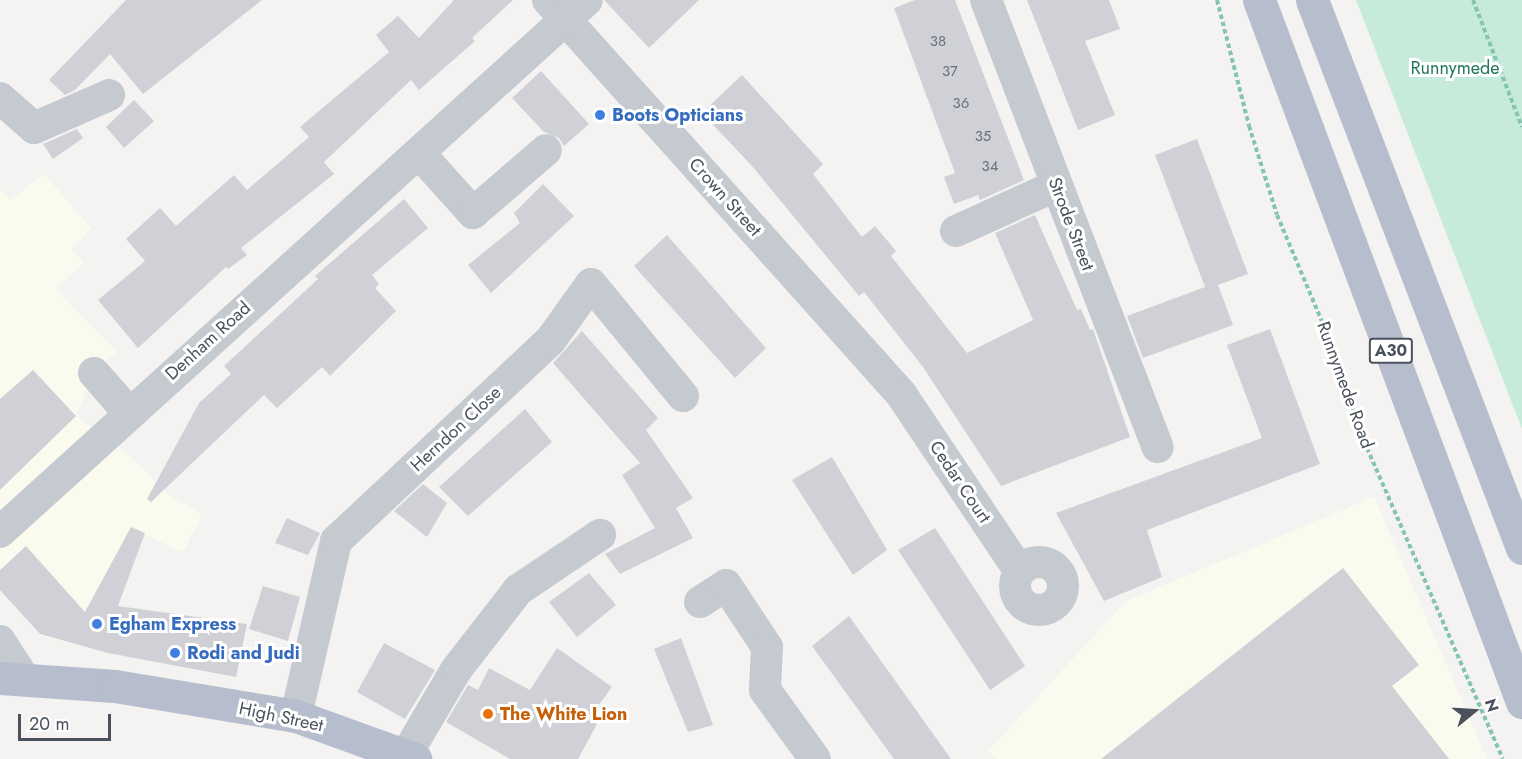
<!DOCTYPE html>
<style>
body{margin:0}
#map{position:relative;width:1522px;height:759px;overflow:hidden;background:#f4f3f2;font-family:Jost,sans-serif}
div>[style]{position:absolute}
[style*='--x']{left:calc(var(--x)*1px);top:calc(var(--y)*1px);width:calc(var(--w)*1px);rotate:calc(var(--a)*1deg)}
.commercial>*{inset:0;background:#fbfaef}
.green>*{inset:0;background:#c7ebdb}
.building>*{inset:0;background:#d0d1d6}
.path>*{height:4px;margin-top:-2px;transform-origin:0;background:repeating-linear-gradient(90deg,#83c5b0 0 4.5px,transparent 0 7.5px)}
.minor>*{height:32px;margin:-16px;padding:0 16px;transform-origin:16px;border-radius:16px;background:#c5cad1}
.minor>.ring{margin:-16px;padding:0;box-sizing:content-box;background:none;border:32px solid #c5cad1;border-radius:50%}
.major>*{height:33px;margin:-16.5px;padding:0 16.5px;transform-origin:16.5px;border-radius:16.5px;background:#b6bdcd}
.dots>*{width:16px;height:16px;translate:-50% -50%;box-sizing:border-box;border:3px solid #fff;border-radius:50%}
span{translate:-50% -50%;white-space:nowrap;text-align:center;line-height:1.15;-webkit-text-stroke:6px #fff;paint-order:stroke}
.number-label{font-size:15px;color:#6d727b}
.number-label span{-webkit-text-stroke-width:0}
.shield-label span{padding:2px 4px;background:#fff;border:2px solid;border-radius:4px;-webkit-text-stroke-width:0}
.shield-label{font-size:16px;color:#4c525d;font-weight:700}
.park-label{font-size:18px;color:#24775d}
.shop-label{font-size:18px;color:#366cbe;font-weight:700}
.left{translate:0 -50%;text-align:left}
.street-label{font-size:18px;color:#4c525d}
.food-label{font-size:18px;color:#c56008;font-weight:700}
.north{position:absolute;left:1444px;top:681px;width:60px;height:60px;-webkit-text-stroke:4px #fff;paint-order:stroke;rotate:72deg;font-size:16px;font-weight:700;line-height:24px;text-align:center;color:#4c525d}
.north::after{content:'';display:block;margin:auto;width:21px;height:27px;background:#4c525d;clip-path:polygon(50% 0,100% 100%,50% 72%,0 100%)}
.scale{position:absolute;left:18px;top:714px;width:93px;height:27px;box-sizing:border-box;border:3px solid #4c525d;border-top:0;padding-left:8px;font-size:18px;line-height:21px;white-space:nowrap;color:#4c525d;-webkit-text-stroke:4px #fff;paint-order:stroke}
</style>
<div id="map">
<div class="commercial">
<i style="clip-path:polygon(44px 174px,91px 228px,72px 249px,83px 263px,56px 289px,117px 352px,94px 373px,76px 416px,119px 446px,168px 494px,202px 515px,183px 552px,144px 534px,118px 606px,110px 653px,42px 636px,0 590px,0 189px,10px 200px)"></i>
<i style="clip-path:polygon(1374px 497px,1487px 759px,996px 759px,988px 751px,1126px 601px)"></i>
</div>
<div class="green">
<i style="clip-path:polygon(1356px 0,1522px 0,1522px 429px)"></i>
</div>
<div class="building">
<i style="clip-path:polygon(126px 0,262px 0,143px 94px,110px 54px,75px 90px,65px 95px,49px 80px)"></i>
<i style="clip-path:polygon(454px 0,513px 0,472px 38px,475px 41px,419px 90px,411px 80px,324px 162px,334px 174px,241px 248px,247px 255px,228px 269px,226px 267px,138px 348px,98px 300px,145px 261px,126px 239px,160px 208px,176px 226px,234px 175px,247px 190px,309px 137px,300px 127px,389px 52px,376px 35px,398px 16px,419px 38px)"></i>
<i style="clip-path:polygon(604px 0,699px 0,649px 48px)"></i>
<i style="clip-path:polygon(915px 0,955px 0,1024px 180px,980px 200px,978px 195px,954px 204px,944px 177px,955px 173px,894px 8px)"></i>
<i style="clip-path:polygon(1027px 0,1109px 0,1120px 29px,1085px 41px,1115px 115px,1078px 130px)"></i>
<i style="clip-path:polygon(541px 71px,589px 124px,564px 146px,559px 138px,544px 132px,512px 98px)"></i>
<i style="clip-path:polygon(742px 75px,823px 164px,813px 174px,862px 237px,875px 226px,896px 251px,891px 256px,967px 353px,1033px 320px,995px 233px,1035px 215px,1077px 310px,1081px 309px,1090px 330px,1093px 329px,1130px 437px,1001px 486px,923px 367px,864px 292px,859px 296px,752px 166px,702px 113px)"></i>
<i style="clip-path:polygon(134px 100px,154px 121px,124px 148px,106px 127px)"></i>
<i style="clip-path:polygon(77px 129px,83px 138px,53px 159px,43px 144px)"></i>
<i style="clip-path:polygon(1197px 139px,1248px 274px,1218px 285px,1233px 325px,1143px 358px,1127px 316px,1205px 287px,1155px 155px)"></i>
<i style="clip-path:polygon(543px 184px,574px 216px,491px 293px,468px 265px,520px 223px,514px 213px)"></i>
<i style="clip-path:polygon(404px 199px,428px 228px,372px 275px,379px 284px,375px 288px,396px 311px,330px 376px,322px 367px,277px 408px,264px 395px,151px 502px,147px 499px,199px 403px,231px 374px,224px 366px,318px 279px,315px 276px)"></i>
<i style="clip-path:polygon(667px 235px,766px 348px,735px 378px,634px 266px)"></i>
<i style="clip-path:polygon(1270px 329px,1320px 464px,1147px 530px,1162px 577px,1104px 601px,1056px 513px,1262px 438px,1227px 345px)"></i>
<i style="clip-path:polygon(582px 331px,658px 418px,646px 430px,693px 498px,676px 508px,693px 538px,620px 574px,605px 554px,655px 528px,622px 475px,640px 463px,553px 363px)"></i>
<i style="clip-path:polygon(33px 370px,76px 416px,0 490px,0 399px)"></i>
<i style="clip-path:polygon(525px 409px,552px 442px,468px 516px,439px 487px)"></i>
<i style="clip-path:polygon(832px 457px,887px 550px,853px 575px,792px 480px)"></i>
<i style="clip-path:polygon(423px 484px,447px 503px,427px 537px,394px 511px)"></i>
<i style="clip-path:polygon(287px 518px,320px 533px,308px 555px,275px 543px)"></i>
<i style="clip-path:polygon(131px 527px,145px 533px,118px 606px,247px 624px,236px 677px,108px 653px,40px 634px,0 590px,0 570px,26px 546px,85px 612px)"></i>
<i style="clip-path:polygon(935px 528px,1025px 666px,990px 690px,898px 550px)"></i>
<i style="clip-path:polygon(1343px 568px,1419px 665px,1392px 686px,1449px 759px,1101px 759px)"></i>
<i style="clip-path:polygon(589px 573px,616px 605px,577px 637px,549px 602px)"></i>
<i style="clip-path:polygon(263px 586px,300px 597px,288px 641px,249px 629px)"></i>
<i style="clip-path:polygon(849px 616px,951px 759px,894px 759px,812px 646px)"></i>
<i style="clip-path:polygon(681px 638px,713px 725px,688px 732px,654px 649px)"></i>
<i style="clip-path:polygon(384px 643px,435px 670px,405px 719px,357px 692px)"></i>
<i style="clip-path:polygon(557px 648px,612px 687px,588px 720px,597px 724px,578px 759px,510px 759px,446px 722px,468px 685px,478px 690px,489px 668px,530px 690px)"></i>
</div>
<div class="path">
<i style="--x:1217;--y:0;--w:130;--a:75.7"></i>
<i style="--x:1249;--y:126;--w:93;--a:72.5"></i>
<i style="--x:1277;--y:215;--w:118;--a:67.1"></i>
<i style="--x:1323;--y:324;--w:132;--a:70.5"></i>
<i style="--x:1367;--y:448;--w:339;--a:66.4"></i>
<i style="--x:1473;--y:0;--w:136;--a:68.9"></i>
</div>
<div class="minor">
<i style="--x:548;--y:0;--w:529;--a:48.14"></i>
<i style="--x:901;--y:394;--w:212;--a:56.2"></i>
<i style="--x:986;--y:0;--w:479;--a:69"></i>
<i style="--x:0;--y:98;--w:45;--a:41.4"></i>
<i style="--x:34;--y:128;--w:82;--a:-23.7"></i>
<i style="--x:419;--y:153;--w:81;--a:48"></i>
<i style="--x:473;--y:213;--w:96;--a:-40.8"></i>
<i style="--x:956;--y:231;--w:109;--a:-24.4"></i>
<i style="--x:94;--y:373;--w:53;--a:48.8"></i>
<i style="--x:0;--y:532;--w:792;--a:-42.19"></i>
<i class="ring" style="left:1015px;top:562px;width:16px;height:16px"></i>
<i style="--x:700;--y:602;--w:31;--a:-33"></i>
<i style="--x:726;--y:585;--w:74;--a:56.5"></i>
<i style="--x:767;--y:647;--w:43;--a:92.7"></i>
<i style="--x:765;--y:690;--w:85;--a:54.1"></i>
<i style="--x:0;--y:641;--w:43;--a:57.4"></i>
<i style="--x:296;--y:716;--w:180;--a:-77.1"></i>
<i style="--x:336;--y:541;--w:293;--a:-43.1"></i>
<i style="--x:550;--y:341;--w:70;--a:-54.3"></i>
<i style="--x:591;--y:284;--w:145;--a:50.6"></i>
<i style="--x:406;--y:755;--w:99;--a:-59.5"></i>
<i style="--x:456;--y:670;--w:101;--a:-52.2"></i>
<i style="--x:518;--y:590;--w:99;--a:-33.9"></i>
</div>
<div class="major">
<i style="--x:1259;--y:0;--w:750;--a:69.46"></i>
<i style="--x:1312;--y:0;--w:587;--a:69.03"></i>
<i style="--x:0;--y:678;--w:115;--a:4"></i>
<i style="--x:115;--y:686;--w:183;--a:9.4"></i>
<i style="--x:296;--y:716;--w:127;--a:19.9"></i>
</div>
<div class="dots">
<i style="left:600px;top:115px;background:#3f7fe0"></i>
<i style="left:97px;top:624px;background:#3f7fe0"></i>
<i style="left:175px;top:653px;background:#3f7fe0"></i>
<i style="left:488px;top:714px;background:#e8710a"></i>
</div>
<div class="number-label">
<span style="left:938px;top:42px">38</span>
<span style="left:950px;top:72px">37</span>
<span style="left:961px;top:104px">36</span>
<span style="left:983px;top:137px">35</span>
<span style="left:990px;top:167px">34</span>
</div>
<div class="shield-label">
<span style="left:1391px;top:351px">A30</span>
</div>
<div class="park-label">
<span style="left:1455px;top:68px">Runnymede</span>
</div>
<div class="shop-label">
<span class="left" style="left:612px;top:115px">Boots Opticians</span>
<span class="left" style="left:109px;top:624px">Egham Express</span>
<span class="left" style="left:187px;top:653px">Rodi and Judi</span>
</div>
<div class="street-label">
<span style="left:725px;top:197px;rotate:48deg">Crown Street</span>
<span style="left:1071px;top:224px;rotate:69deg">Strode Street</span>
<span style="left:208px;top:341px;rotate:-42deg">Denham Road</span>
<span style="left:1345px;top:385px;rotate:70deg">Runnymede Road</span>
<span style="left:456px;top:429px;rotate:-43deg">Herndon Close</span>
<span style="left:960px;top:482px;rotate:56deg">Cedar Court</span>
<span style="left:281px;top:717px;rotate:12deg">High Street</span>
</div>
<div class="food-label">
<span class="left" style="left:500px;top:714px">The White Lion</span>
</div>
<div class="north">N</div>
<div class="scale">20 m</div>
</div>
